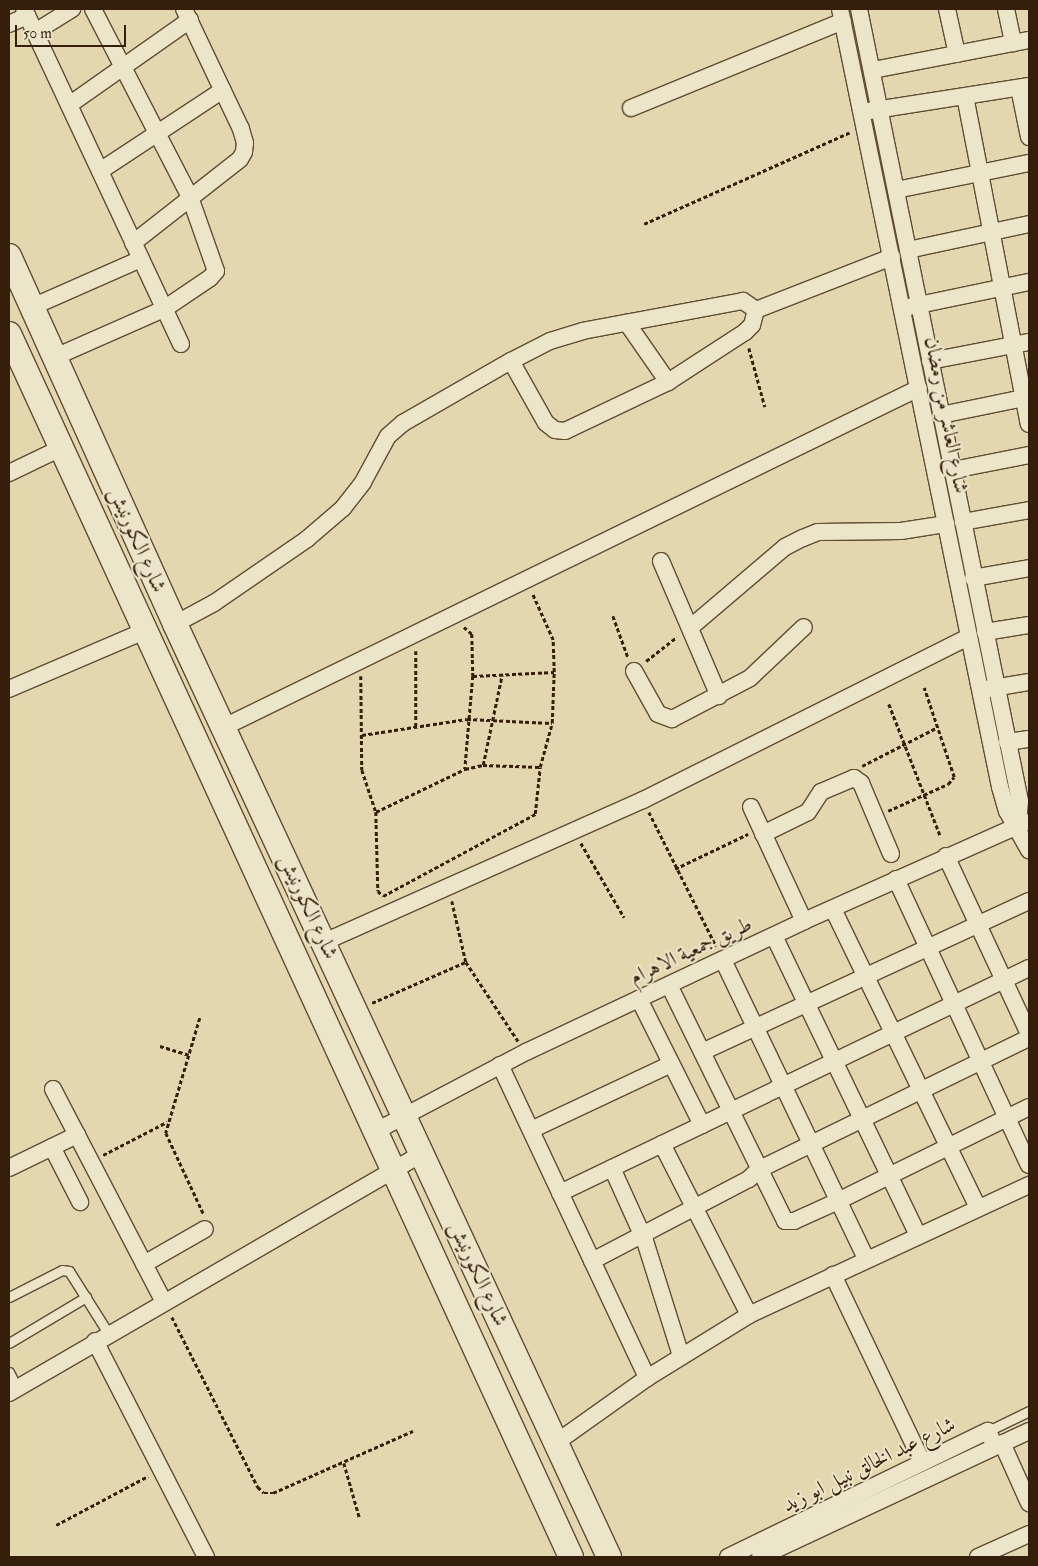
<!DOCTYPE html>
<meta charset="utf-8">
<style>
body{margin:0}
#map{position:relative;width:1038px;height:1566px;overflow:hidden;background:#e2d7ae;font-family:"IM FELL Double Pica",Amiri,serif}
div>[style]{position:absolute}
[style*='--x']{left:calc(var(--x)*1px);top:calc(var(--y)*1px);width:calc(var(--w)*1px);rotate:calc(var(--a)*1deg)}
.path>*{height:2.5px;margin-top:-1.25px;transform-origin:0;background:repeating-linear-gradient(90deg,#351e0a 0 4px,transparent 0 6.5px)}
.roads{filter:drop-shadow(1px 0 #604c33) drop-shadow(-1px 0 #604c33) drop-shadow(0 1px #604c33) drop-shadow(0 -1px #604c33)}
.service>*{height:9px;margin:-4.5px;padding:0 4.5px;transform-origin:4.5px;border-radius:4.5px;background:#ece5ca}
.minor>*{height:16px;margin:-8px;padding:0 8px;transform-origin:8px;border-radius:8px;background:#ece5ca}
.secondary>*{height:24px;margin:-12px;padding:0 12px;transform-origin:12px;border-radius:12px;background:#ece5ca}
span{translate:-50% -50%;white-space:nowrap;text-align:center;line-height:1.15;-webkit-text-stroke:4px #ece5ca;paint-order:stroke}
.street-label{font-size:21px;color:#351e0a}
.frame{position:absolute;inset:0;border:10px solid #351e0a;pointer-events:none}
.scale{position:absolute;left:15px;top:25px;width:111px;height:22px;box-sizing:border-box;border:2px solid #351e0a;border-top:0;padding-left:6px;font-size:15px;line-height:18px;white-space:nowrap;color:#351e0a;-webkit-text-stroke:4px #ece5ca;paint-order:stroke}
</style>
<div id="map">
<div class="path">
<i style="--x:644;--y:224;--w:227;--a:-24"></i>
<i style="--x:749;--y:348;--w:61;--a:74.8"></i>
<i style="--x:613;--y:616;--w:44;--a:69.9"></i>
<i style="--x:464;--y:627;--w:11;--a:41"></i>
<i style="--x:472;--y:634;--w:42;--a:88.6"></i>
<i style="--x:473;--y:676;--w:93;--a:94.9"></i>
<i style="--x:416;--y:651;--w:75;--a:90"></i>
<i style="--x:646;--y:661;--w:39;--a:-38"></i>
<i style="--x:361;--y:676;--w:94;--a:89.4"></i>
<i style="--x:362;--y:770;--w:44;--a:71.6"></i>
<i style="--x:376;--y:812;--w:79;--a:88.5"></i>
<i style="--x:378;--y:891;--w:7;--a:45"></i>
<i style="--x:383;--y:896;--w:173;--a:-28.3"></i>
<i style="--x:535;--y:814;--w:47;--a:-83.9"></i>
<i style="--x:540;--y:767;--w:46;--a:-74.7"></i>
<i style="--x:552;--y:723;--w:51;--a:-87.8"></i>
<i style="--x:554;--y:672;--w:32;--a:-92"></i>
<i style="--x:553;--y:640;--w:51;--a:-114.1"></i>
<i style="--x:473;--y:676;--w:81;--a:-2.8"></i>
<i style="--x:889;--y:704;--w:141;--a:68.7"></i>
<i style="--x:362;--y:735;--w:106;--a:-8.7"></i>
<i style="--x:467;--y:719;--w:85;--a:2.7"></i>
<i style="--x:483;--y:765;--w:92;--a:-78.1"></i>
<i style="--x:862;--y:766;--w:85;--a:-27.2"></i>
<i style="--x:888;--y:811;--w:66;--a:-24.2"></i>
<i style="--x:948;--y:784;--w:9;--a:-49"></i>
<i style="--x:954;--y:777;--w:94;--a:-108.6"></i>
<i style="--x:376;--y:812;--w:99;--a:-25.8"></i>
<i style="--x:465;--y:769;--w:18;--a:-13"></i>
<i style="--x:483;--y:765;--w:57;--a:2"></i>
<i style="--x:649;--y:812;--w:150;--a:63.4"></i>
<i style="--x:581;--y:843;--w:86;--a:59.8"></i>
<i style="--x:675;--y:869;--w:81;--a:-25.6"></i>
<i style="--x:452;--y:901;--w:63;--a:77.1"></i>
<i style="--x:466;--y:962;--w:95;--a:56.6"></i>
<i style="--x:372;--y:1003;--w:103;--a:-23.6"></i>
<i style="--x:200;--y:1018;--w:120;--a:106.5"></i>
<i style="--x:166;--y:1133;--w:90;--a:65.1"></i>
<i style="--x:160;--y:1046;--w:30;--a:17"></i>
<i style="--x:103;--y:1155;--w:72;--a:-27.3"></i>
<i style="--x:172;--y:1317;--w:191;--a:63.2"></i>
<i style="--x:258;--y:1487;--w:8;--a:45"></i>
<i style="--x:264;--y:1493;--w:9;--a:0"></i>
<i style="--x:273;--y:1493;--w:153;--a:-23.9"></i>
<i style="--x:344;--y:1463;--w:58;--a:74.1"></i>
<i style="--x:56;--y:1525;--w:104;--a:-28"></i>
</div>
<div class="roads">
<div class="service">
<i style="--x:9;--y:1297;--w:59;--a:-27"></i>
<i style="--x:62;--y:1270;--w:7;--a:8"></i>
<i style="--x:69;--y:1271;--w:73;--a:57.8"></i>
<i style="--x:9;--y:1343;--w:90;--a:-30.9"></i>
<i style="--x:9;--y:1372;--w:18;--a:63"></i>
<i style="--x:988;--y:1431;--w:46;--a:-26"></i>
</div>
<div class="minor">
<i style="--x:24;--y:9;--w:370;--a:64.9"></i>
<i style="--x:840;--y:9;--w:794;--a:78.38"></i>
<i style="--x:1000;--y:787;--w:25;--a:74"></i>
<i style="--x:1007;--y:811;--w:45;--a:60.6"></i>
<i style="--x:859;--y:9;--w:808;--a:78.51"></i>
<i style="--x:1020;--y:801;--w:25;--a:95"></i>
<i style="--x:947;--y:9;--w:46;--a:77.5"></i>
<i style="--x:1006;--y:9;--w:35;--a:78"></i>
<i style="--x:9;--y:24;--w:20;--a:-24"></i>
<i style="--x:35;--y:32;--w:44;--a:-31.9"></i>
<i style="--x:873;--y:70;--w:159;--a:-10.9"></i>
<i style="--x:1019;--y:88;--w:50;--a:78.5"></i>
<i style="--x:965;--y:96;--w:334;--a:79"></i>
<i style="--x:69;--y:105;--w:148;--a:-35.1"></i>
<i style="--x:631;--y:108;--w:229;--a:-22.3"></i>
<i style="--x:869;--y:111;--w:162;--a:-8.9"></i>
<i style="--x:100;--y:171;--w:147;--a:-33.4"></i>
<i style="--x:896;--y:190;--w:136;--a:-11.5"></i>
<i style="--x:133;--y:243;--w:136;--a:-38.1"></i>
<i style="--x:240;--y:159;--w:8;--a:-60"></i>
<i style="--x:244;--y:152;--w:9;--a:-84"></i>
<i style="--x:245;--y:143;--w:15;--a:-106"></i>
<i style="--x:241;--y:129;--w:133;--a:-115.4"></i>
<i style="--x:908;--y:250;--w:124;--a:-12.1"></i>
<i style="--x:32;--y:307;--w:119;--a:-23.8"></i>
<i style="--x:909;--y:307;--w:123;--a:-11.8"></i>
<i style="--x:756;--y:310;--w:146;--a:-21.3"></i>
<i style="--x:627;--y:323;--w:72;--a:55.2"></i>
<i style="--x:55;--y:357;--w:119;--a:-23.8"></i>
<i style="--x:164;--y:309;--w:55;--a:-34"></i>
<i style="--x:210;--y:278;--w:9;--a:-49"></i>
<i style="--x:216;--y:271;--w:78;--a:-109.4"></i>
<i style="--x:190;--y:197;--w:212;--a:-117.3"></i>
<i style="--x:930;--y:361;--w:101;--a:-10.9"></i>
<i style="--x:941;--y:415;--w:90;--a:-11.6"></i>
<i style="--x:953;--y:470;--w:77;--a:-11.2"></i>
<i style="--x:9;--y:473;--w:58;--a:-25.7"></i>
<i style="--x:963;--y:522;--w:67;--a:-10.3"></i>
<i style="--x:661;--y:561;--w:147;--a:66.8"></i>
<i style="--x:973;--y:578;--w:57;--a:-10.1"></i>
<i style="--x:175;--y:624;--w:44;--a:-28.3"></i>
<i style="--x:214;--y:603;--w:113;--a:-34.5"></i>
<i style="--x:307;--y:539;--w:48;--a:-40.7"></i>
<i style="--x:343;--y:508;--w:33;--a:-52"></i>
<i style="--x:363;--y:482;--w:52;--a:-61.5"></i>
<i style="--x:388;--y:436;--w:20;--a:-41"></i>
<i style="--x:403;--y:423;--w:125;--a:-29.9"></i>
<i style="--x:511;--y:361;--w:71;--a:60.6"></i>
<i style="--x:546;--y:423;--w:11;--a:38"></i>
<i style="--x:555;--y:430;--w:10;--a:6"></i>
<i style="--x:565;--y:431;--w:114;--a:-25.4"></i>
<i style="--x:668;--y:382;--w:92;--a:-33"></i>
<i style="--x:745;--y:332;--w:10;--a:-45"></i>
<i style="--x:752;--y:325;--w:16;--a:-75"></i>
<i style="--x:756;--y:310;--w:16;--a:-145"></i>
<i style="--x:743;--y:301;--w:163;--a:169.4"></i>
<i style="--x:583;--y:331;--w:34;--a:163"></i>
<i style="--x:550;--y:341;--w:44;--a:152.9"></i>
<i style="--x:691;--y:627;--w:123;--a:-40.4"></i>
<i style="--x:785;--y:547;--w:20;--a:-27"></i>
<i style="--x:803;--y:538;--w:16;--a:-22"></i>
<i style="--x:818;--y:532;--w:83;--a:-0.7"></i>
<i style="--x:901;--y:531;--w:46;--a:-8.8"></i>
<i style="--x:985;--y:632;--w:45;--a:-9"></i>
<i style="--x:634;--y:671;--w:49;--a:60.8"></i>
<i style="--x:658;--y:714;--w:15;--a:20"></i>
<i style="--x:672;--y:719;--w:88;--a:-27.7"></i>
<i style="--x:750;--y:678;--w:74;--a:-43.4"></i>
<i style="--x:9;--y:689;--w:147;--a:-23.2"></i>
<i style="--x:987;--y:689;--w:43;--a:-9.5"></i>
<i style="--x:224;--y:727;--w:773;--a:-26"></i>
<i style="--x:1007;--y:742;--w:22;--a:-8"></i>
<i style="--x:751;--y:807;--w:126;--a:65.1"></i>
<i style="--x:763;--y:834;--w:50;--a:-26.1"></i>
<i style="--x:808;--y:812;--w:24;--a:-57"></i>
<i style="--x:821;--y:792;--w:36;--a:-23"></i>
<i style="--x:854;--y:778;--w:9;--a:36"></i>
<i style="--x:861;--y:783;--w:77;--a:67.1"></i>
<i style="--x:946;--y:856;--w:196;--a:65"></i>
<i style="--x:896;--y:879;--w:315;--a:65.1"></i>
<i style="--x:833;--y:909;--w:331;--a:64.1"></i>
<i style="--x:774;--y:936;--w:332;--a:64.3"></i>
<i style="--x:324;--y:942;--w:349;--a:-24"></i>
<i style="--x:643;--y:800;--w:364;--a:-26.6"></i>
<i style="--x:723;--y:960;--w:331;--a:64.4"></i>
<i style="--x:669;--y:985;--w:263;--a:63.8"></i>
<i style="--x:785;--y:1221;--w:9;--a:0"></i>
<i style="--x:794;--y:1221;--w:48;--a:-24.4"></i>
<i style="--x:838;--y:1201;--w:213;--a:-26.2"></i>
<i style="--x:639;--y:999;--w:141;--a:63.4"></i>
<i style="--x:702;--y:1052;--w:360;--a:-24.8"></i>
<i style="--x:500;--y:1065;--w:346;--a:64.8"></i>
<i style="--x:53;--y:1089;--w:240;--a:62.5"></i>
<i style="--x:531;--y:1130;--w:155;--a:-25.2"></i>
<i style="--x:376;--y:1131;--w:170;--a:-27.8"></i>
<i style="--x:526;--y:1052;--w:307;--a:-25.2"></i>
<i style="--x:804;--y:921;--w:243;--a:-24"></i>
<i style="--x:662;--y:1144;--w:192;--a:63"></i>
<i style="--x:52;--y:1147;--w:62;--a:63"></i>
<i style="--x:9;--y:1168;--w:76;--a:-25.9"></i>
<i style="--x:612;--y:1168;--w:80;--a:65.7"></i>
<i style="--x:645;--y:1241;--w:121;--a:72.6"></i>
<i style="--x:560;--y:1193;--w:520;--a:-25.63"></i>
<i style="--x:592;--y:1261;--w:177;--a:-27.6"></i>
<i style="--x:749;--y:1179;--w:13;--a:-45"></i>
<i style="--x:758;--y:1170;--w:301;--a:-26"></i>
<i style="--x:144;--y:1264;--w:70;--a:-29.8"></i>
<i style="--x:833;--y:1275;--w:207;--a:64.5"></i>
<i style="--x:95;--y:1341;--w:243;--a:62.8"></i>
<i style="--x:9;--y:1393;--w:477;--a:-30.1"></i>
<i style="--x:557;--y:1442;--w:110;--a:-35.4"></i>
<i style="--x:647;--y:1378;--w:120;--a:-31.7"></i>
<i style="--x:749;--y:1315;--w:309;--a:-24.9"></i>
<i style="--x:1002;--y:1443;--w:66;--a:65.8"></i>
<i style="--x:728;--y:1557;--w:289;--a:-25.9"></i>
<i style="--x:988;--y:1431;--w:17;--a:66"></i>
<i style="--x:760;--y:1557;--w:297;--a:-25.1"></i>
<i style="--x:978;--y:1557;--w:56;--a:-24.3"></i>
</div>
<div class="secondary">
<i style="--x:9;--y:256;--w:404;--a:65.7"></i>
<i style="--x:175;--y:624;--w:1029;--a:65.05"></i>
<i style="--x:9;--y:334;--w:1346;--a:65.32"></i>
</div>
</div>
<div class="street-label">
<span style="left:946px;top:415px;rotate:79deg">شارع العاشر من رمضان</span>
<span style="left:137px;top:540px;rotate:66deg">شارع الكورنيش</span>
<span style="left:308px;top:907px;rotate:65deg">شارع الكورنيش</span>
<span style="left:691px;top:951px;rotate:-25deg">طريق جمعية الاهرام</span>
<span style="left:478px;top:1274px;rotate:65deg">شارع الكورنيش</span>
<span style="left:869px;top:1465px;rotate:-26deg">شارع عبد الخالق نبيل ابو زيد</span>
</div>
<div class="frame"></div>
<div class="scale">50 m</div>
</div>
